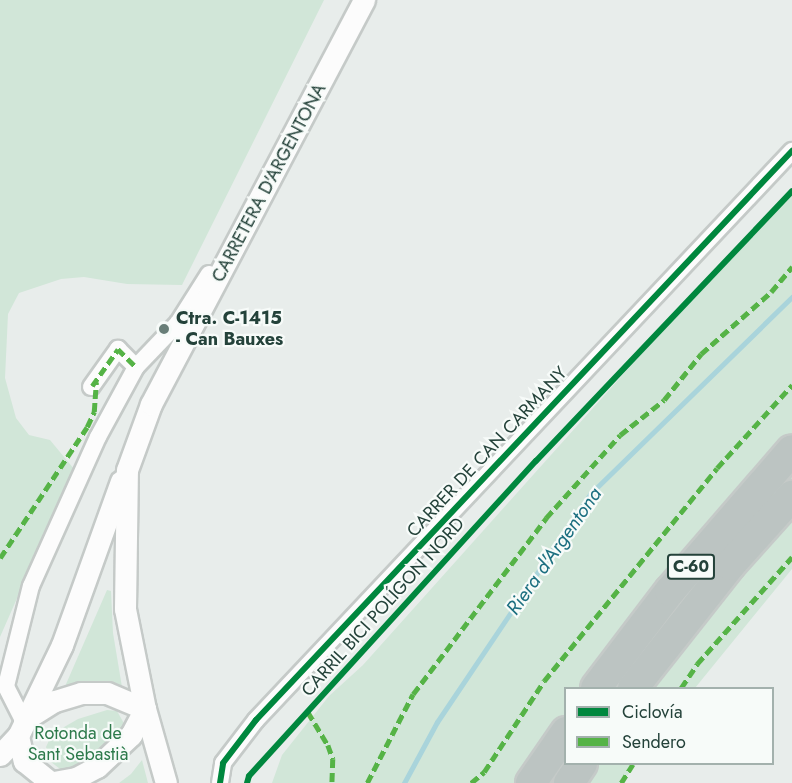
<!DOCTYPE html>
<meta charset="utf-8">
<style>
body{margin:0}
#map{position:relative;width:792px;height:783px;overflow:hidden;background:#e8edeb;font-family:Jost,sans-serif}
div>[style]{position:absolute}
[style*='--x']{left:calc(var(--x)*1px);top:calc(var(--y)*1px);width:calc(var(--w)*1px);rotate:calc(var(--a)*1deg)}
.green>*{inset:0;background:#d1e6d8}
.stream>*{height:5px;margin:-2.5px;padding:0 2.5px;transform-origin:2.5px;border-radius:2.5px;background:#a9d4db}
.roads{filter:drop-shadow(2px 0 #c5cac8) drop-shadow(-2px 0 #c5cac8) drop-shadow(0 2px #c5cac8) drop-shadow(0 -2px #c5cac8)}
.minor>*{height:16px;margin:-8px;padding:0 8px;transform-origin:8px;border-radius:8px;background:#fcfcfc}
.tertiary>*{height:21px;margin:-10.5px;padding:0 10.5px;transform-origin:10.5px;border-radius:10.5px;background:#fcfcfc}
.motorway>*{height:30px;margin:-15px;padding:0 15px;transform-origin:15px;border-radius:15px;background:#bcc4c2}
.quiet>*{height:4.5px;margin-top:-2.25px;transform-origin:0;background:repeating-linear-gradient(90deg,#55b346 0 9px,transparent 0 13.5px)}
.cycleway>*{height:6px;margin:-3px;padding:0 3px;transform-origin:3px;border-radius:3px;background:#00873e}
.dots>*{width:16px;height:16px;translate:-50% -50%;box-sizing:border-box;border:3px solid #f7fbf9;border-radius:50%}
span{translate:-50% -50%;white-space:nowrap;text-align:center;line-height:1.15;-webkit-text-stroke:4.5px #f7fbf9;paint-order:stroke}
.shield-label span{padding:2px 4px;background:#f7fbf9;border:2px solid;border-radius:4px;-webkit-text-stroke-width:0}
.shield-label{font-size:16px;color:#24423a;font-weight:700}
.street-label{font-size:18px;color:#24423a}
.poi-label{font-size:18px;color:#24423a;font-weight:700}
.left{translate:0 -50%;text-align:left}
.park-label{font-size:18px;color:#2d7a4b}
.water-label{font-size:20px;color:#1c6f80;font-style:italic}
.legend{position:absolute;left:564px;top:687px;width:210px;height:78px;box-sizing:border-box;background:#f7fbf9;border:2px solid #a3b1ad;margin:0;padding:8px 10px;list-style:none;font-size:18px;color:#24423a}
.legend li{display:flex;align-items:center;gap:12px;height:30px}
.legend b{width:30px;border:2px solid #a3b1ad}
</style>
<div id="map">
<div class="green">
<i style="clip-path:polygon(0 0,324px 0,182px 285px,127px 284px,84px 277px,61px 279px,19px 293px,8px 314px,5px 378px,16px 418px,29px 435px,50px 440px,74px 469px,0 637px)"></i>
<i style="clip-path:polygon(792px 195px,792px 569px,695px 688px,566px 688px,566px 764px,636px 764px,622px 783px,272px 783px,282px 755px,329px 696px,363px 665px,661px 332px)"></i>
<i style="clip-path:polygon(107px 590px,111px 591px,113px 633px,123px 693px,63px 691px)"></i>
<i style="clip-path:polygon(107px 710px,117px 711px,126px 727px,89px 764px,64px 772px,51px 762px,46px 747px,52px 734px,78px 719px)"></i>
<i style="clip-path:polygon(142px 760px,148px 783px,119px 783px,131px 774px)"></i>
</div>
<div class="stream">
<i style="--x:404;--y:783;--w:69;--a:-61.6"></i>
<i style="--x:437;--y:722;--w:276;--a:-56.1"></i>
<i style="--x:591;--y:493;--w:281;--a:-44.3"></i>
</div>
<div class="roads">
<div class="minor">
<i style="--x:91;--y:387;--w:47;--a:-54.6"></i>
<i style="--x:118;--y:349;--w:25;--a:45"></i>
<i style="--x:23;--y:720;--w:38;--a:-117"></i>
<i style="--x:6;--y:686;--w:103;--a:-76"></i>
<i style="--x:31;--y:586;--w:163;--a:-65.8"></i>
<i style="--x:98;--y:437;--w:80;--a:-61.5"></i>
<i style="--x:136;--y:367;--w:61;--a:-46.3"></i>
<i style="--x:178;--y:323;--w:58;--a:-57.7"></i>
<i style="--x:220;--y:783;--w:20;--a:-81"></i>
<i style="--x:223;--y:763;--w:54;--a:-52.5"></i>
<i style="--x:256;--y:720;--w:782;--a:-46.71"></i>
</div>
<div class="tertiary">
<i style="--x:24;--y:720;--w:36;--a:-32"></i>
<i style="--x:55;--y:701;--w:27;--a:-17"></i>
<i style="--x:81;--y:693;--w:26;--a:0"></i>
<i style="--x:107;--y:693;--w:41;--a:22.8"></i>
<i style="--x:18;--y:736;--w:26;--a:77"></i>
<i style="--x:24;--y:761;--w:35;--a:39"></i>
<i style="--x:0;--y:755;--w:26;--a:-47"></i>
<i style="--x:18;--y:736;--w:101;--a:-64.2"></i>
<i style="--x:62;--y:645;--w:174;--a:-70.2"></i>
<i style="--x:48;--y:783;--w:28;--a:-10"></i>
<i style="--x:76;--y:778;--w:24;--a:-28"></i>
<i style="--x:97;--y:767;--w:47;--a:-43.3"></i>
<i style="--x:131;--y:735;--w:30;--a:-62"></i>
<i style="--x:166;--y:783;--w:77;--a:-105.8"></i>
<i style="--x:145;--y:709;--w:102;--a:-101.3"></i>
<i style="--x:125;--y:609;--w:139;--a:-89.2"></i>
<i style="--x:127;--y:470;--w:70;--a:-70"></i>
<i style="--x:151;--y:404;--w:457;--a:-62.2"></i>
</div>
<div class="motorway">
<i style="--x:596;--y:688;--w:122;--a:-52.7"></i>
<i style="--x:670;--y:591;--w:186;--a:-49.1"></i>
<i style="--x:633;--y:688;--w:157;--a:-51.7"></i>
<i style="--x:730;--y:565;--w:93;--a:-48.1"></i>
<i style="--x:531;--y:783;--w:62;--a:-55.5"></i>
<i style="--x:569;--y:783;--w:23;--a:-56"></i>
</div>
</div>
<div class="quiet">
<i style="--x:92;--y:386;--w:45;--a:-54.9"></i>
<i style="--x:118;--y:349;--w:25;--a:45"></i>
<i style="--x:0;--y:558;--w:157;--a:-56.4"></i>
<i style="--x:87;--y:427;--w:17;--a:-65"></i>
<i style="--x:94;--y:412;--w:30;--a:-86"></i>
<i style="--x:681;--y:688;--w:29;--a:-56"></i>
<i style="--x:697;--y:664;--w:143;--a:-48.4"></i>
<i style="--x:308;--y:712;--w:39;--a:59"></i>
<i style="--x:328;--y:745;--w:15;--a:70"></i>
<i style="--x:333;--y:759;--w:24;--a:92"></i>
<i style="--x:367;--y:783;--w:100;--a:-62.7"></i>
<i style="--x:413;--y:694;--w:221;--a:-52.9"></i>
<i style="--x:546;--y:518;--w:111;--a:-48.3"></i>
<i style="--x:620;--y:435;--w:56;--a:-38.5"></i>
<i style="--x:664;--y:400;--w:59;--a:-51.2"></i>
<i style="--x:701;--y:354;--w:94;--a:-41.5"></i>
<i style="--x:771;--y:292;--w:33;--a:-50"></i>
<i style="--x:471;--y:783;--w:17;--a:-40"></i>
<i style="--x:484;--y:772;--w:109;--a:-56.6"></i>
<i style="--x:544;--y:681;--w:274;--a:-50.9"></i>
<i style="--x:717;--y:468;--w:112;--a:-47.9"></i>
<i style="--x:621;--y:783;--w:22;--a:-58"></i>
</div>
<div class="cycleway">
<i style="--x:220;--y:783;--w:20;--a:-81"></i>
<i style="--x:223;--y:763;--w:54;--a:-52.5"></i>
<i style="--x:256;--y:720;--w:782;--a:-46.71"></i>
<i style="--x:247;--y:783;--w:7;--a:-74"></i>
<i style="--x:249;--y:776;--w:426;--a:-47.7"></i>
<i style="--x:536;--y:461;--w:372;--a:-46.5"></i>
</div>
<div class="dots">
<i style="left:164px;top:329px;background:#697e78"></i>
</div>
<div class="shield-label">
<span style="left:691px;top:567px">C-60</span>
</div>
<div class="street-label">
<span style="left:269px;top:183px;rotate:-62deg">CARRETERA D'ARGENTONA</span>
<span style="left:487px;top:452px;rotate:-47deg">CARRER DE CAN CARMANY</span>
<span style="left:383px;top:607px;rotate:-48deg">CARRIL BICI POLÍGON NORD</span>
</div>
<div class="poi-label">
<span class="left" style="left:176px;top:329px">Ctra. C-1415<br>- Can Bauxes</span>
</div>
<div class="park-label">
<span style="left:78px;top:744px">Rotonda de<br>Sant Sebastià</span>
</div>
<div class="water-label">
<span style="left:554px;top:551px;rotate:-55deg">Riera d'Argentona</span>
</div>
<ul class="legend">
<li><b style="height:8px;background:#00873e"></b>Ciclovía</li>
<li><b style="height:8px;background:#55b346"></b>Sendero</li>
</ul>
</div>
